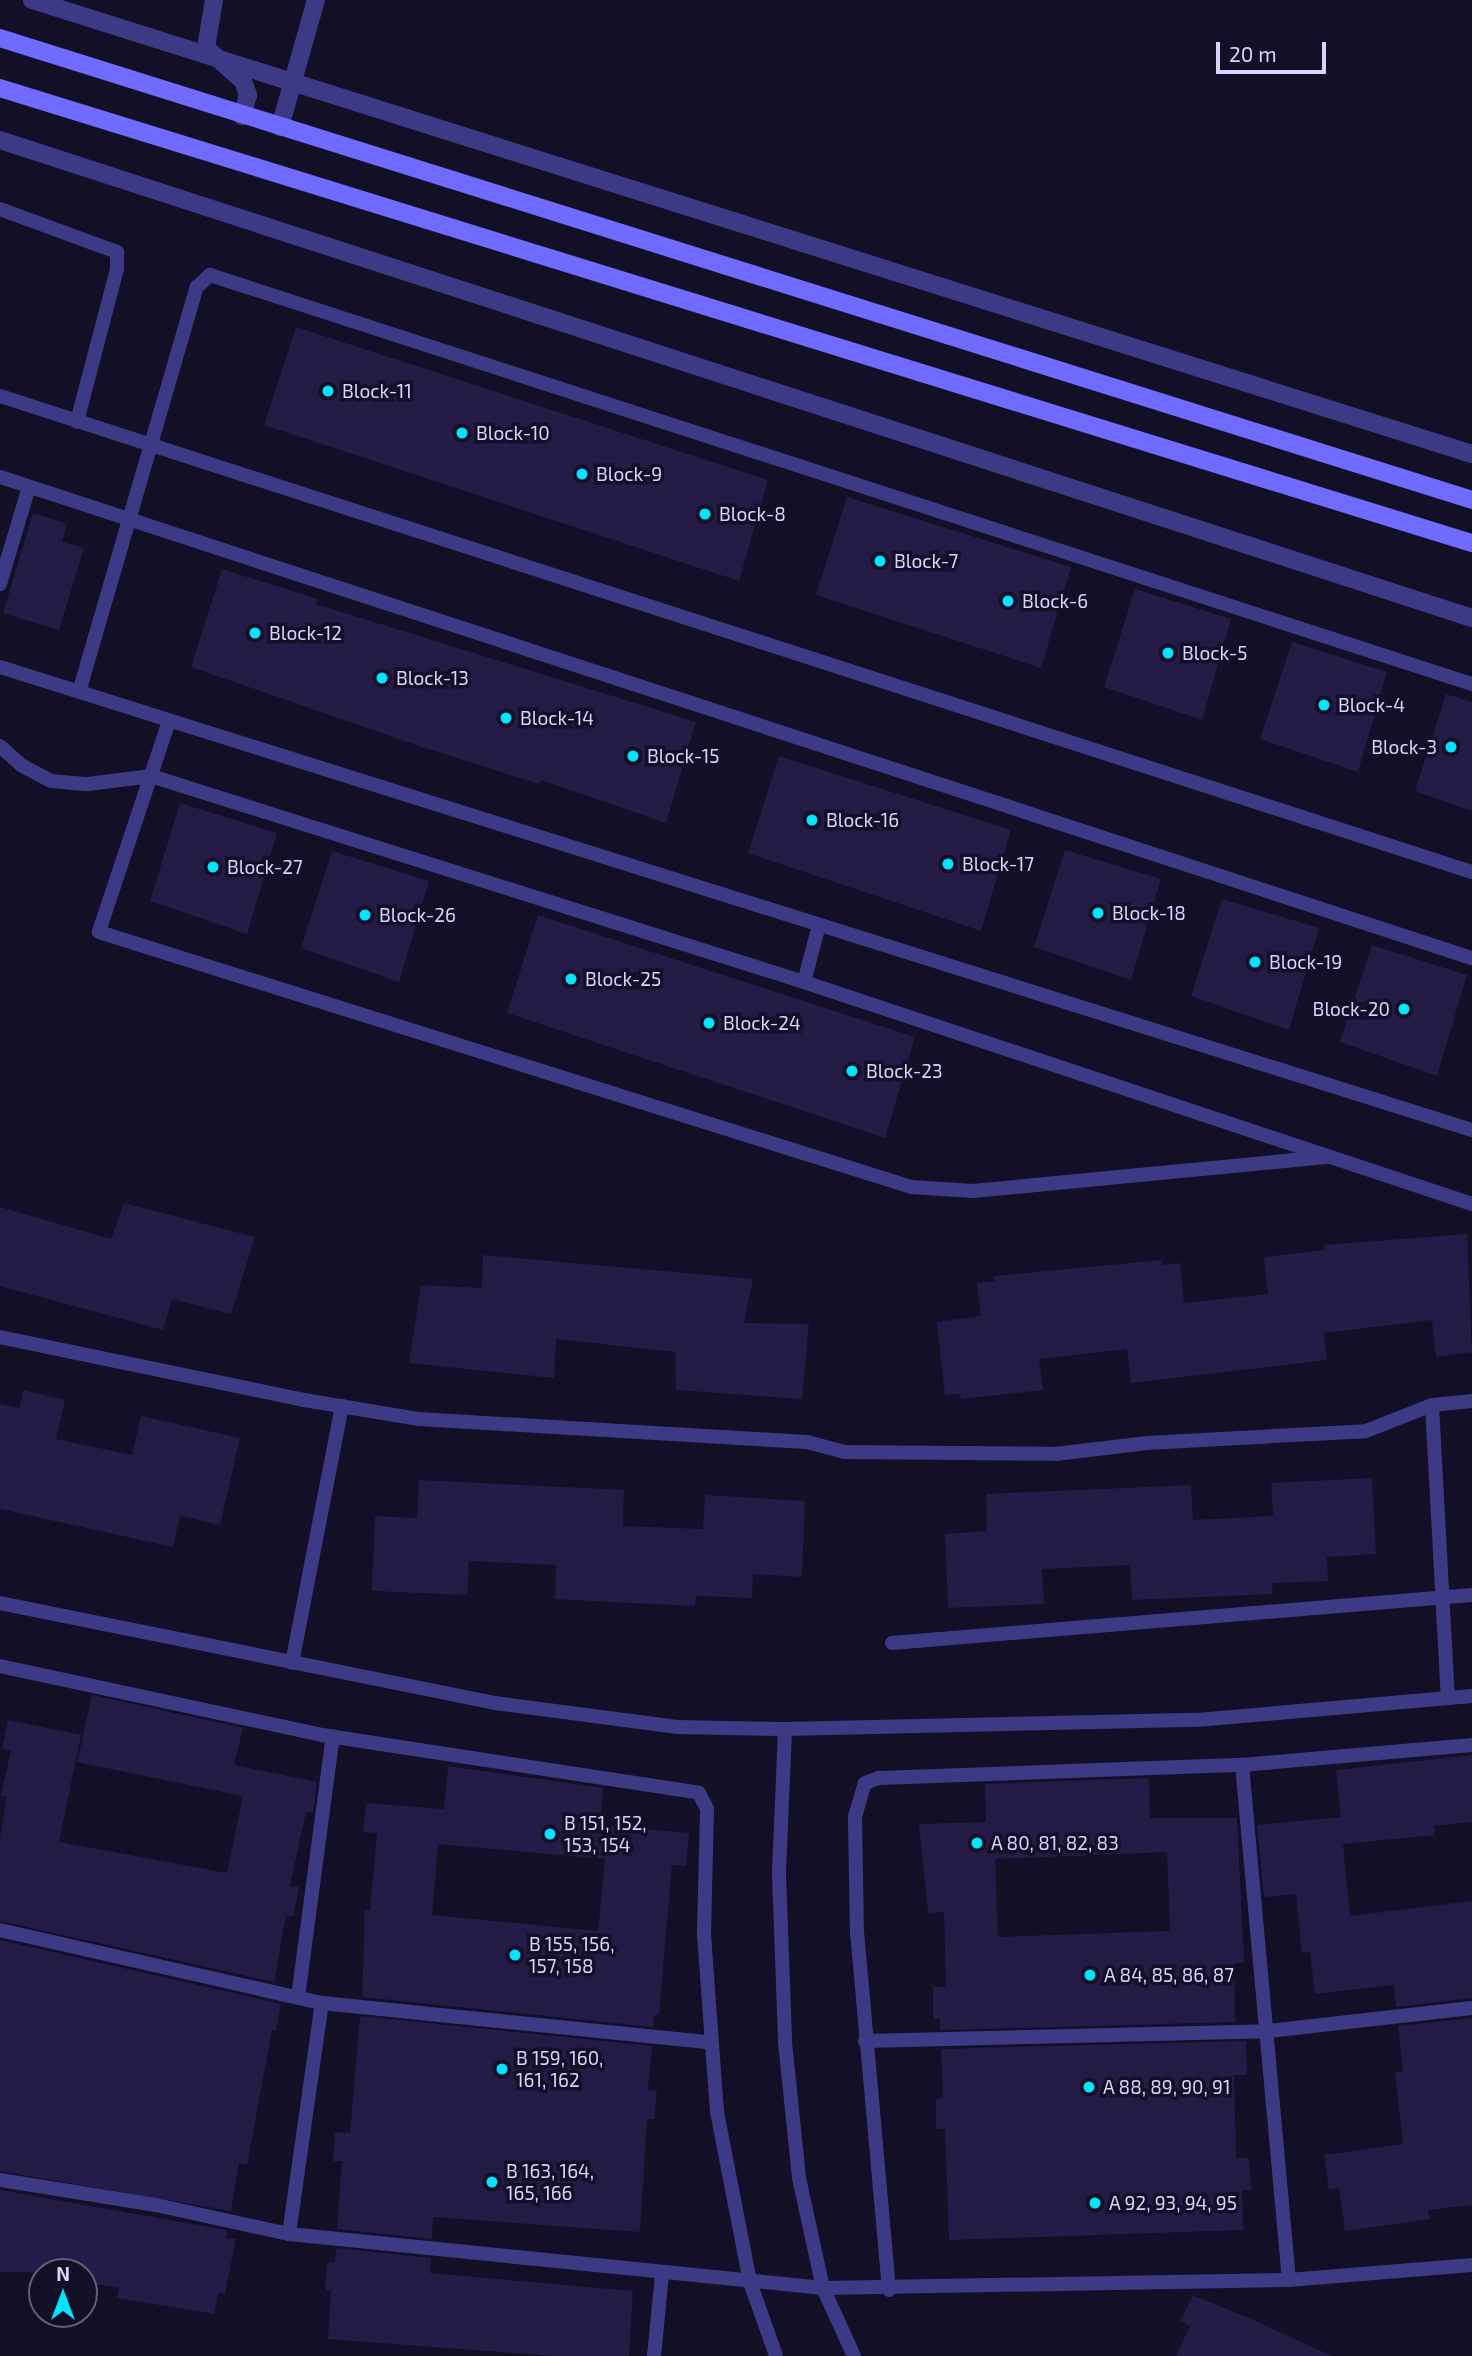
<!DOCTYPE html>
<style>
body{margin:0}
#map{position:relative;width:1472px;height:2356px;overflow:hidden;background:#130f26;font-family:"Exo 2",sans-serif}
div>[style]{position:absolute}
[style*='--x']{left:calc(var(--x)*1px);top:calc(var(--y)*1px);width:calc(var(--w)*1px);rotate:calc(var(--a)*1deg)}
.building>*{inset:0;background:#241b47}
.service>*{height:14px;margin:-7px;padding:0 7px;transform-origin:7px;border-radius:7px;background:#3d3a85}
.minor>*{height:18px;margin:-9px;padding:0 9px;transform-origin:9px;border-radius:9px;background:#3d3a85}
.secondary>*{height:18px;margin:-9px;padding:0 9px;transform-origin:9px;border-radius:9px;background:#6f6bff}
.dots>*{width:19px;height:19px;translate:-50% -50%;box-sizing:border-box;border:4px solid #130f26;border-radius:50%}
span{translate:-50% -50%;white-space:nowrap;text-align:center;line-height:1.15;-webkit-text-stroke:7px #130f26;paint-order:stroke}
.poi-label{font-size:19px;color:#d9d4ff}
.left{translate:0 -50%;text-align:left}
.right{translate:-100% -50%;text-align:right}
.north{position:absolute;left:28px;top:2258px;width:70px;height:70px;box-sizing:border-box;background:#130f26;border:2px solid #625e7d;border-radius:50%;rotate:0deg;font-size:19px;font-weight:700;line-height:28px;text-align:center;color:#d9d4ff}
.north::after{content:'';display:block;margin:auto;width:24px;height:32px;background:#00e5ff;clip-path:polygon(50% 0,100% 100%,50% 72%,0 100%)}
.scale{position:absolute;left:1216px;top:42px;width:110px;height:32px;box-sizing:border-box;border:4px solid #d9d4ff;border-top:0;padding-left:9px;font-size:21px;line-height:24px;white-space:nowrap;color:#d9d4ff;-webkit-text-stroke:5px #130f26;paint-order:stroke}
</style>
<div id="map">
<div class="building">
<i style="clip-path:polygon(296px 327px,768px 480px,739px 581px,264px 425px)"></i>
<i style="clip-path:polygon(847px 497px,1071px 567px,1041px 668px,816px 595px)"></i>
<i style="clip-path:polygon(33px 513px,67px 524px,62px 542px,84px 548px,59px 630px,3px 613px)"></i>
<i style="clip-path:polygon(222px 569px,318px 599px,316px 604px,696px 722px,666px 823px,541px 780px,539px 784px,416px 745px,191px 667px)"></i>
<i style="clip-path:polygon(1135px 589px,1231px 619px,1202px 720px,1104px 687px)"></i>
<i style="clip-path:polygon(1292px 642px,1387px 672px,1358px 772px,1260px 739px)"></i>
<i style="clip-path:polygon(1446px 694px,1472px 702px,1472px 811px,1415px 791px)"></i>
<i style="clip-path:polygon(779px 756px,1011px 830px,981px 931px,748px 853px)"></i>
<i style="clip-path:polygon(180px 803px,277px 833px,247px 934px,150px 901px)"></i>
<i style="clip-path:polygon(1065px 850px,1161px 879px,1131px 980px,1034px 947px)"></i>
<i style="clip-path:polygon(332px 851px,429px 881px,399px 982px,301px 948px)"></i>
<i style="clip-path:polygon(1222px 899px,1319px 928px,1289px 1030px,1191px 996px)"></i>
<i style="clip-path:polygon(538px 915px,915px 1037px,885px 1138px,507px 1013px)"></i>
<i style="clip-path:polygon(1372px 945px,1467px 975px,1437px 1076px,1340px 1042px)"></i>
<i style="clip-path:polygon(124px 1203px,255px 1237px,231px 1314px,172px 1299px,163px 1330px,0 1286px,0 1207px,111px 1239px)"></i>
<i style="clip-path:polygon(1467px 1234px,1472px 1352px,1436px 1357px,1432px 1320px,1324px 1333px,1327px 1360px,1131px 1383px,1127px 1349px,1039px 1359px,1043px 1390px,961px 1399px,960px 1394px,945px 1395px,937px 1322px,981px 1316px,977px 1283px,995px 1281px,994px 1276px,1162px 1260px,1162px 1265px,1180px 1263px,1184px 1303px,1268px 1294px,1264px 1257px,1325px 1250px,1324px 1245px)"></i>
<i style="clip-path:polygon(483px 1255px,753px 1279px,744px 1323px,809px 1324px,802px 1399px,676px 1390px,675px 1352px,556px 1339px,554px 1378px,409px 1363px,421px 1285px,482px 1288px)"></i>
<i style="clip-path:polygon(23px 1390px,65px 1400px,56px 1439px,132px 1455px,141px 1416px,240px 1438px,220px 1525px,180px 1516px,173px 1547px,0 1509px,0 1404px,20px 1408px)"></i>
<i style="clip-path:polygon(1372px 1478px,1376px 1554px,1327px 1557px,1328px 1581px,1272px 1583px,1273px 1594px,1132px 1600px,1130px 1565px,1042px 1569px,1044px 1604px,948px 1608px,945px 1534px,987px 1531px,986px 1494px,1191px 1485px,1193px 1520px,1273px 1516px,1271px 1483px)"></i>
<i style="clip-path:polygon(419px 1480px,624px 1490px,623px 1526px,703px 1529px,705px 1495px,805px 1501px,802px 1577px,753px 1574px,752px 1598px,696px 1596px,695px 1606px,612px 1602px,555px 1599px,556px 1565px,469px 1561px,467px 1595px,372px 1591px,375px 1516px,417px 1518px)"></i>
<i style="clip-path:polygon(92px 1695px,243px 1728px,234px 1765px,317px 1782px,313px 1813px,306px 1812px,290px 1886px,299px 1887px,293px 1916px,286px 1915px,274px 1982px,0 1921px,0 1837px,7px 1797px,1px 1796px,11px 1750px,2px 1749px,8px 1720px,81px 1735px,59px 1842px,227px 1873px,243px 1796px,77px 1762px)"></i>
<i style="clip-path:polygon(1472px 1755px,1472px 1822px,1434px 1826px,1435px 1835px,1343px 1844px,1350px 1916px,1472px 1901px,1472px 1998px,1396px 2007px,1394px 1985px,1315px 1994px,1310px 1952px,1302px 1953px,1296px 1894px,1264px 1897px,1257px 1825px,1341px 1817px,1336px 1770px)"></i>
<i style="clip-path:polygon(evenodd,448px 1766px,603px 1788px,600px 1825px,689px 1833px,686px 1866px,672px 1865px,659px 2015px,654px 2015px,653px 2027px,362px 1997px,365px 1909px,370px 1910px,377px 1833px,363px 1832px,366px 1803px,444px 1809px,448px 1766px,438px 1844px,605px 1859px,598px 1931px,432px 1915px,438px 1844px)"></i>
<i style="clip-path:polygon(evenodd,1149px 1778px,1150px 1818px,1237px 1818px,1244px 1963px,1234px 1963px,1235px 2022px,940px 2030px,940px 2019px,933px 2019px,933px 1987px,946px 1987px,944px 1912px,928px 1913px,919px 1824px,986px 1822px,985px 1784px,1149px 1778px,1167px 1852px,1170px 1931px,998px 1937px,995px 1859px,1167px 1852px)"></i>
<i style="clip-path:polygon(0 1940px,281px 2004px,276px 2031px,272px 2030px,247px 2165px,239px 2163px,231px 2211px,0 2171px)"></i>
<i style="clip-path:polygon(360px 2016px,652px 2046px,648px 2090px,657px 2091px,654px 2119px,647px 2119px,640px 2232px,433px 2217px,432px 2239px,337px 2229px,342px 2161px,333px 2161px,335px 2132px,350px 2133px)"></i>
<i style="clip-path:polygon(1472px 2018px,1472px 2205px,1428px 2210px,1430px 2219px,1345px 2231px,1339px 2188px,1329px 2189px,1324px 2155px,1403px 2144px,1395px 2072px,1403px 2072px,1398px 2026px)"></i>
<i style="clip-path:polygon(1246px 2041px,1247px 2075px,1234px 2075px,1236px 2158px,1249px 2158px,1251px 2190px,1242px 2190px,1243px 2230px,949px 2240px,945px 2129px,936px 2129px,936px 2099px,943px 2098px,941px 2049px)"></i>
<i style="clip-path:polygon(0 2190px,227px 2230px,226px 2238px,236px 2239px,225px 2294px,218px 2293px,214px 2314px,117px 2298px,119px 2288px,84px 2282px,84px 2272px,0 2272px)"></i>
<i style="clip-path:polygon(336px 2248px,431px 2258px,430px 2273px,633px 2291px,629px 2356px,553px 2356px,328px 2339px,331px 2291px,325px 2291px,327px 2262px,335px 2263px)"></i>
<i style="clip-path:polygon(1193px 2295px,1251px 2319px,1332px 2356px,1176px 2356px,1190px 2326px,1180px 2321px)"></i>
</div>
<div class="service">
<i style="--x:0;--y:209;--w:125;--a:20.2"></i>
<i style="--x:117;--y:252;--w:17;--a:90"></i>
<i style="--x:117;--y:269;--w:158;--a:104.7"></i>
<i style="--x:0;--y:396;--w:1547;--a:17.92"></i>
<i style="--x:0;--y:477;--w:1549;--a:18.1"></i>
<i style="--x:0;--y:584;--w:101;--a:-73.4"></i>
<i style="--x:0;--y:667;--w:1543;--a:17.46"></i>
<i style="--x:79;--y:692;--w:422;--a:-73.8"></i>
<i style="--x:197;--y:287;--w:18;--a:-43"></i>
<i style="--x:210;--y:275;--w:1327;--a:17.96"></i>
<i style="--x:169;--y:721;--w:222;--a:108.4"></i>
<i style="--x:99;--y:932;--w:851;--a:17.43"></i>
<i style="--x:911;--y:1187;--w:62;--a:3.7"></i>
<i style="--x:973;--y:1191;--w:354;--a:-5.5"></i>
<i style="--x:0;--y:746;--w:28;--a:42"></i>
<i style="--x:21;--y:765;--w:34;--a:28"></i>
<i style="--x:51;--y:781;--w:37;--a:5"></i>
<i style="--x:88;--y:784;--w:64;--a:-7.2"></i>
<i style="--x:151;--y:776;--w:685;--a:17.51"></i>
<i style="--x:819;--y:925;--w:59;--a:104.7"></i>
<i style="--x:804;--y:982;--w:704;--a:18.38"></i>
<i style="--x:0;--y:1337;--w:310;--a:11.7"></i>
<i style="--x:304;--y:1400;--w:117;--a:9.4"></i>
<i style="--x:419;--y:1419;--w:389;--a:3.4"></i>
<i style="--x:807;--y:1442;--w:38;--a:15"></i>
<i style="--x:844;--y:1452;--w:211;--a:0.5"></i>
<i style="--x:1055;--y:1454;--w:93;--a:-6.8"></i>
<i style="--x:1147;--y:1443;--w:219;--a:-3.1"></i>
<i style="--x:1366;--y:1431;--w:71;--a:-21.5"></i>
<i style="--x:1432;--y:1405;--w:40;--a:-5.7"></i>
<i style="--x:1432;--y:1405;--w:293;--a:86.9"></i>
<i style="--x:0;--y:1603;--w:505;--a:11.42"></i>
<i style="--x:495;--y:1703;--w:184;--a:7.5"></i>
<i style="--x:677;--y:1727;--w:108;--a:1.1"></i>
<i style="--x:785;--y:1729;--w:412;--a:-1.3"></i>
<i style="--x:1197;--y:1720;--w:276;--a:-5"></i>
<i style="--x:892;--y:1643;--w:582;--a:-4.73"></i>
<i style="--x:292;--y:1663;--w:262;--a:-79"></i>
<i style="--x:0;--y:1666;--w:329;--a:12.1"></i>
<i style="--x:322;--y:1735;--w:381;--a:8.7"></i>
<i style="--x:699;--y:1793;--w:18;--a:63"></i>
<i style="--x:707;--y:1809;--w:126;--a:91.4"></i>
<i style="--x:704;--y:1935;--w:177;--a:85.8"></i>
<i style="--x:717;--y:2112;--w:173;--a:79"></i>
<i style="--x:750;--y:2282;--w:78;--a:70.6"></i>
<i style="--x:785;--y:1729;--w:146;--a:92.4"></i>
<i style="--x:779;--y:1875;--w:167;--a:87.9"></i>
<i style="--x:785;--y:2042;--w:137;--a:84.1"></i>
<i style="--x:799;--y:2178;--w:113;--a:77.7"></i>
<i style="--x:823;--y:2288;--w:75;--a:65.5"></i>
<i style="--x:1242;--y:1765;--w:517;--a:84.79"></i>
<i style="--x:0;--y:1930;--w:330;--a:12.8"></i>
<i style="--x:322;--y:2003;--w:389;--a:5.8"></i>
<i style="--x:298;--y:1997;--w:263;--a:-82.4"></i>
<i style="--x:865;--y:2041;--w:404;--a:-1.4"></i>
<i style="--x:1269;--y:2031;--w:204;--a:-6.5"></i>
<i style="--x:0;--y:2180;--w:158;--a:9.1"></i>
<i style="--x:156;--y:2205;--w:136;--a:12.3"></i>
<i style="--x:289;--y:2234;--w:537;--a:5.77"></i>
<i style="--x:823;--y:2288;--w:466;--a:-1"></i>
<i style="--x:1289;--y:2280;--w:184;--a:-4.7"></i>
<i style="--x:289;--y:2234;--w:233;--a:-81.9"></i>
<i style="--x:889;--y:2290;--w:357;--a:-95.1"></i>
<i style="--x:857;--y:1934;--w:117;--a:-91"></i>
<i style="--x:855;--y:1817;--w:35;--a:-74"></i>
<i style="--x:865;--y:1783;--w:15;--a:-20"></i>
<i style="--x:879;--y:1778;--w:363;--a:-2.1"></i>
<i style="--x:1242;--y:1765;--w:231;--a:-5"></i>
<i style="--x:654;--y:2356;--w:81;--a:-84.4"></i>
</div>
<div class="minor">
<i style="--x:32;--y:0;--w:1510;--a:17.5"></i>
<i style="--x:214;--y:0;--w:49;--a:99.5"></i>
<i style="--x:206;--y:48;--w:50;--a:41.7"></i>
<i style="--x:243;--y:81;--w:15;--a:70"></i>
<i style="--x:248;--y:95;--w:22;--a:106"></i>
<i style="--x:280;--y:127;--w:132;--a:-74.2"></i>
<i style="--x:0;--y:140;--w:1548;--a:17.99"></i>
</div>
<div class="secondary">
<i style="--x:0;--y:38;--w:1543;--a:17.42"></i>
<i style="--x:0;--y:88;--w:1541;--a:17.18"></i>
</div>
<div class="dots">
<i style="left:328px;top:391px;background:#00e5ff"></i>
<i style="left:462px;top:433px;background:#00e5ff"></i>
<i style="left:582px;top:474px;background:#00e5ff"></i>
<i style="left:705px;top:514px;background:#00e5ff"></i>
<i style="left:880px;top:561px;background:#00e5ff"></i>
<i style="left:1008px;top:601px;background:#00e5ff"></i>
<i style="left:255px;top:633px;background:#00e5ff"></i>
<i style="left:1168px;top:653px;background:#00e5ff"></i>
<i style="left:382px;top:678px;background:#00e5ff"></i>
<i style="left:1324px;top:705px;background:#00e5ff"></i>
<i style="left:506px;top:718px;background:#00e5ff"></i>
<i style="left:1451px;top:747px;background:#00e5ff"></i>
<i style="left:633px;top:756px;background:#00e5ff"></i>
<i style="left:812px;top:820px;background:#00e5ff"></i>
<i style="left:948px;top:864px;background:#00e5ff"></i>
<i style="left:213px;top:867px;background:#00e5ff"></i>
<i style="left:1098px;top:913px;background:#00e5ff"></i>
<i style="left:365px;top:915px;background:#00e5ff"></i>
<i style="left:1255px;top:962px;background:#00e5ff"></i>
<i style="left:571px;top:979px;background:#00e5ff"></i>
<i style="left:1404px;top:1009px;background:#00e5ff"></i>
<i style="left:709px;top:1023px;background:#00e5ff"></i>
<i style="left:852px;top:1071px;background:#00e5ff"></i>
<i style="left:550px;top:1834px;background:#00e5ff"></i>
<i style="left:977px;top:1843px;background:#00e5ff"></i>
<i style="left:515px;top:1955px;background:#00e5ff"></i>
<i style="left:1090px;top:1975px;background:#00e5ff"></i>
<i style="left:502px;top:2069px;background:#00e5ff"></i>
<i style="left:1089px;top:2087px;background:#00e5ff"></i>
<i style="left:492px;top:2182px;background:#00e5ff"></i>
<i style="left:1095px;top:2203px;background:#00e5ff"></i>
</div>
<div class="poi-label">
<span class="left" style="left:342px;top:391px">Block-11</span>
<span class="left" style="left:476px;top:433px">Block-10</span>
<span class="left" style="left:596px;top:474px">Block-9</span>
<span class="left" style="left:719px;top:514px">Block-8</span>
<span class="left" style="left:894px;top:561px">Block-7</span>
<span class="left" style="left:1022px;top:601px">Block-6</span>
<span class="left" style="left:269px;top:633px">Block-12</span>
<span class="left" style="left:1182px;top:653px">Block-5</span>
<span class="left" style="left:396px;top:678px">Block-13</span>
<span class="left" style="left:1338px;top:705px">Block-4</span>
<span class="left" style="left:520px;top:718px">Block-14</span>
<span class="right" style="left:1437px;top:747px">Block-3</span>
<span class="left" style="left:647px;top:756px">Block-15</span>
<span class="left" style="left:826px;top:820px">Block-16</span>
<span class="left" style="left:962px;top:864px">Block-17</span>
<span class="left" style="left:227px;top:867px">Block-27</span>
<span class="left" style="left:1112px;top:913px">Block-18</span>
<span class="left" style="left:379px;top:915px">Block-26</span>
<span class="left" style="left:1269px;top:962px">Block-19</span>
<span class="left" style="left:585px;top:979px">Block-25</span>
<span class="right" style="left:1390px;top:1009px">Block-20</span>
<span class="left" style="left:723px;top:1023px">Block-24</span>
<span class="left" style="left:866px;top:1071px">Block-23</span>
<span class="left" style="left:564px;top:1834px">B 151, 152,<br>153, 154</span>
<span class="left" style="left:991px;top:1843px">A 80, 81, 82, 83</span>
<span class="left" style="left:529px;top:1955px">B 155, 156,<br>157, 158</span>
<span class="left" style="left:1104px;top:1975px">A 84, 85, 86, 87</span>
<span class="left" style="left:516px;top:2069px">B 159, 160,<br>161, 162</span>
<span class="left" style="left:1103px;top:2087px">A 88, 89, 90, 91</span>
<span class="left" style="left:506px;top:2182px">B 163, 164,<br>165, 166</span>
<span class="left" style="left:1109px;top:2203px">A 92, 93, 94, 95</span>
</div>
<div class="north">N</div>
<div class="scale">20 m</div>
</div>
